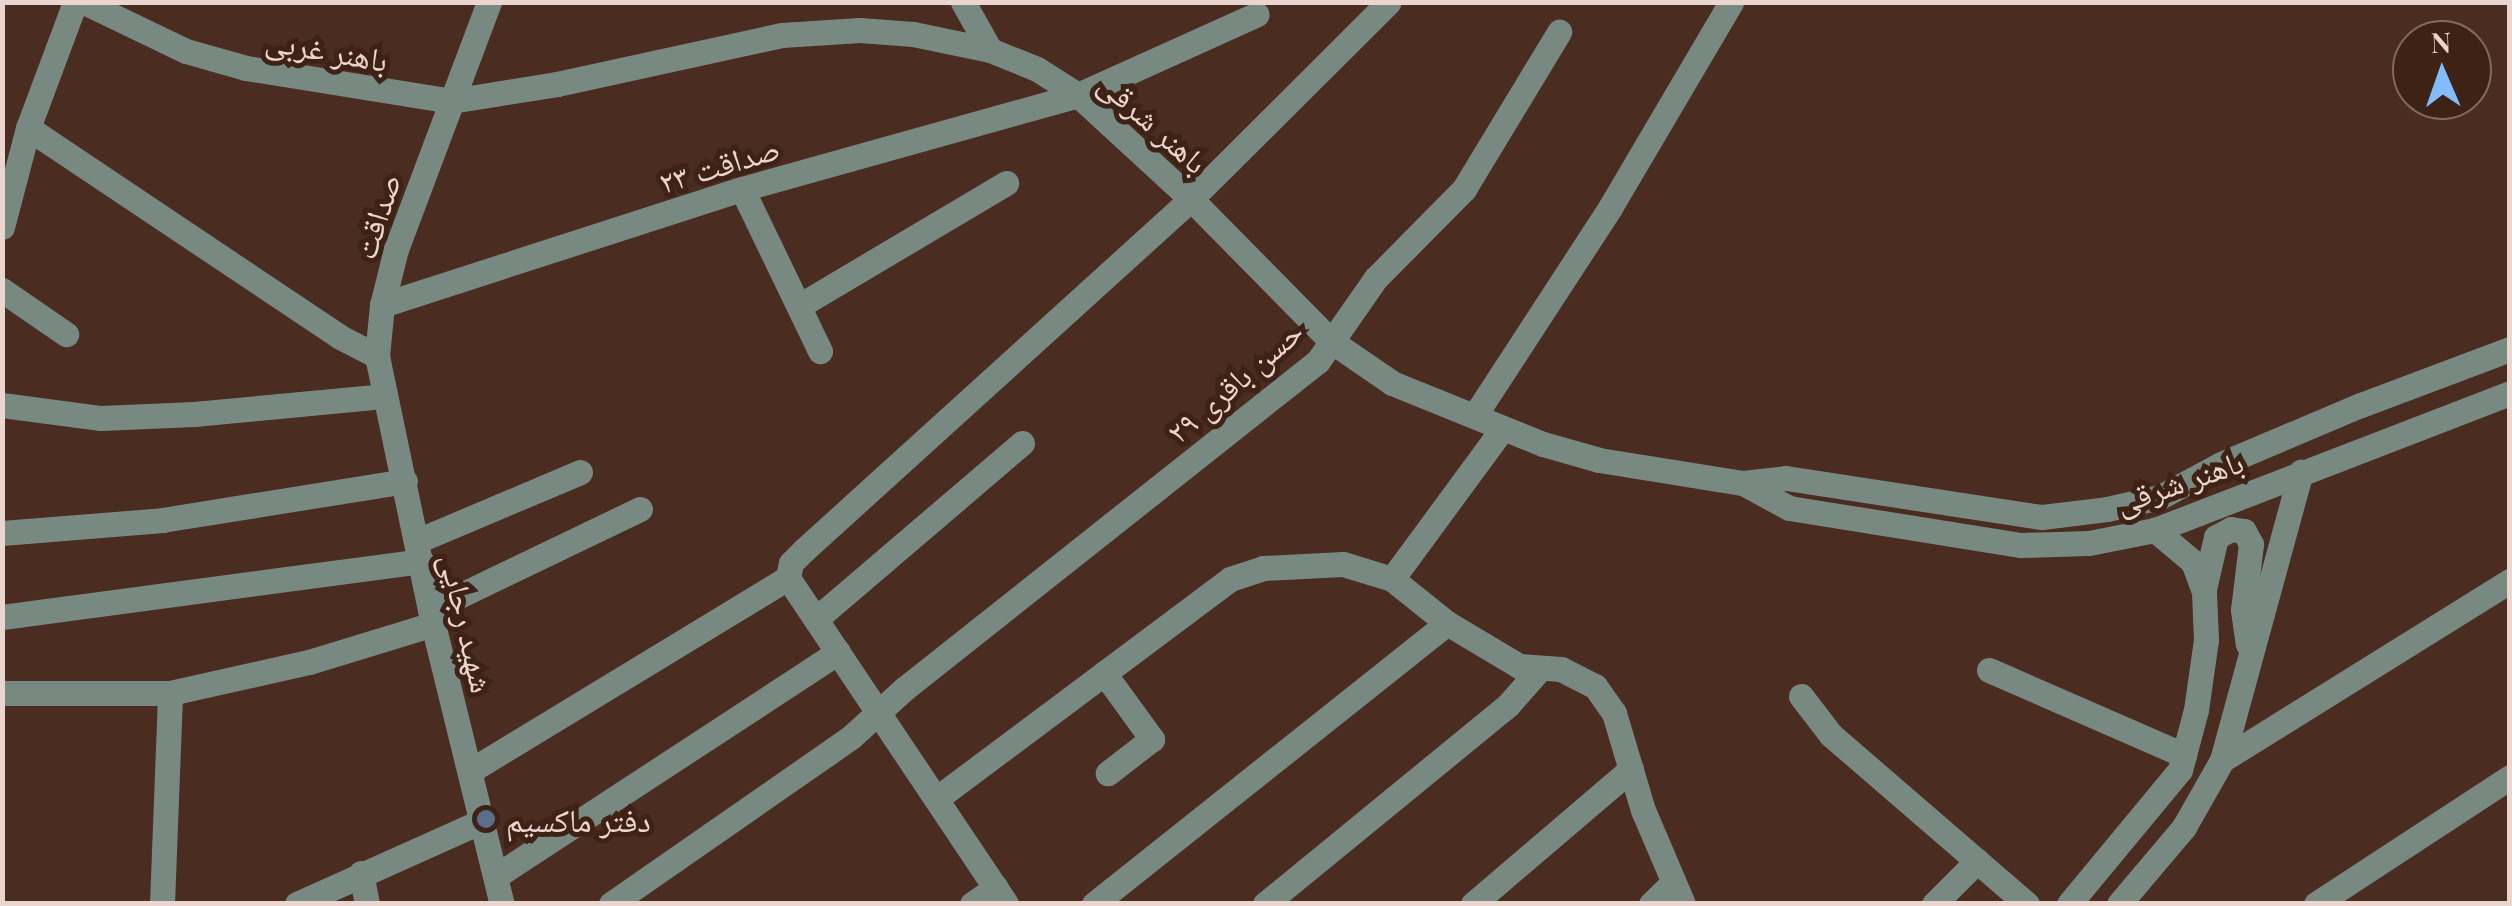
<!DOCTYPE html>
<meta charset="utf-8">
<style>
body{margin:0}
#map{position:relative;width:2512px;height:906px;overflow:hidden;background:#4a2c20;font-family:"Playfair Display","Noto Naskh Arabic",serif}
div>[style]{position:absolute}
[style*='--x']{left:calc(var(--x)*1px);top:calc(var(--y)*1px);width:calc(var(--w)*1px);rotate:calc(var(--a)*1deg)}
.minor>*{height:25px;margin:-12.5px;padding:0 12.5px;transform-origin:12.5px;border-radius:12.5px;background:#788982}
.dots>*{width:28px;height:28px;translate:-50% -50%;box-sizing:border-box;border:5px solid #3f2216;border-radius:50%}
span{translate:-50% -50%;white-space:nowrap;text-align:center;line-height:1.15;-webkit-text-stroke:10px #3f2216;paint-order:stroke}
.street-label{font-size:32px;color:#ead6ce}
.poi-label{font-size:32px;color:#ead6ce}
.left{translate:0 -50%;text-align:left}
.frame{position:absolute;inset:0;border:5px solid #ead6ce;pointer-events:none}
.north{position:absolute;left:2392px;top:20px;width:100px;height:100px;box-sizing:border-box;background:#3f2216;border:2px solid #836a60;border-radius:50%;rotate:358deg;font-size:28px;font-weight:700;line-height:40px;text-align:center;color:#ead6ce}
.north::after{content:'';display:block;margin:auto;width:35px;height:45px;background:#82bcfa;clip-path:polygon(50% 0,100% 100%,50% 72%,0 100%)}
</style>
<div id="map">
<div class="minor">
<i style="--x:84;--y:2;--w:113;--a:25.7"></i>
<i style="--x:186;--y:51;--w:62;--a:15.8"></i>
<i style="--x:246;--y:68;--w:208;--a:9.1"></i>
<i style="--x:451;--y:101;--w:107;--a:-9.1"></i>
<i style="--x:557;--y:84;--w:230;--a:-12.3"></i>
<i style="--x:782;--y:35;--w:78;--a:-3.7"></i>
<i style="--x:860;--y:30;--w:53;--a:4.3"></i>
<i style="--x:913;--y:34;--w:79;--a:11.7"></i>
<i style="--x:990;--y:50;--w:51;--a:22"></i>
<i style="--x:1037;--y:69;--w:49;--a:32.4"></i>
<i style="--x:1078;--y:95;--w:154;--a:42.6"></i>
<i style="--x:1191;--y:199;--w:199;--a:45.4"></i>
<i style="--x:1331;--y:341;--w:74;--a:34.5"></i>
<i style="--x:1392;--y:383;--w:163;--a:22"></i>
<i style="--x:1543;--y:444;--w:58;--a:15.9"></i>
<i style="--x:1599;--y:460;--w:146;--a:9.1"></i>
<i style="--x:1743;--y:483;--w:43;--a:-6.6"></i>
<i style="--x:1786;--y:478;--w:259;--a:8.7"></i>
<i style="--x:2042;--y:517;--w:65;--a:-7"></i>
<i style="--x:2107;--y:509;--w:54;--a:-12.8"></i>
<i style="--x:2160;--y:497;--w:69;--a:-28.4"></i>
<i style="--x:2221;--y:464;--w:152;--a:-22.9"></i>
<i style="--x:2361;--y:405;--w:159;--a:-20.6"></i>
<i style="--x:489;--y:2;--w:264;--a:110.6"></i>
<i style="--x:396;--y:249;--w:58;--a:104"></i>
<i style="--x:382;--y:305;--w:51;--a:95.6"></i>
<i style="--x:377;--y:356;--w:274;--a:78.2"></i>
<i style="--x:433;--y:624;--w:288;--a:76.2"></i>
<i style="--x:963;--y:2;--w:55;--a:60.6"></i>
<i style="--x:28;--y:128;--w:376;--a:33.8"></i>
<i style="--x:340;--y:337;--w:42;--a:27.2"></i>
<i style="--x:742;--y:189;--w:180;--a:64.3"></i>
<i style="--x:2;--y:227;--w:102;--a:-75.3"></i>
<i style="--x:28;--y:128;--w:134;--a:-69.5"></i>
<i style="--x:2;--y:290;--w:78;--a:34.5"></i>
<i style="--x:382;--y:305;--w:378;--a:-17.9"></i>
<i style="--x:742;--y:189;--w:349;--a:-15.6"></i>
<i style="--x:1078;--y:95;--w:196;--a:-24.3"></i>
<i style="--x:799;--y:306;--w:241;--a:-30.7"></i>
<i style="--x:2;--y:405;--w:100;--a:7.5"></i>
<i style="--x:101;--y:418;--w:93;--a:-2.5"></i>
<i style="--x:194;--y:414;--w:190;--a:-5.4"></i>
<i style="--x:1475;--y:415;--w:249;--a:-56.9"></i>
<i style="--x:1611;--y:206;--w:237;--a:-59.5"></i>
<i style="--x:1743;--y:483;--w:52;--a:28.5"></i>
<i style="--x:1789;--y:508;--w:235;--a:9.1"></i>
<i style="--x:2021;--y:545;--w:68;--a:-1.7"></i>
<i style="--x:2089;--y:543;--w:67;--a:-11.1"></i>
<i style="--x:2155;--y:530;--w:381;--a:-21.1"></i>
<i style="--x:2;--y:533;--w:161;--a:-4.6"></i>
<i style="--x:162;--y:520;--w:246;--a:-9.1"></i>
<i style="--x:417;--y:541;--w:177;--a:-22.9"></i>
<i style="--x:788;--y:578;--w:15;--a:-79"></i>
<i style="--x:791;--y:563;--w:18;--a:-45"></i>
<i style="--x:804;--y:550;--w:522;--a:-42.21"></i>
<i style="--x:1191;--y:199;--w:279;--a:-44.9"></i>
<i style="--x:788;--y:578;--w:392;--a:56.2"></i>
<i style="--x:1392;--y:579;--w:187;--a:-53.7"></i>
<i style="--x:2204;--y:589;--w:53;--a:-77"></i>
<i style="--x:2216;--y:537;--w:17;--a:-28"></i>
<i style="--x:2231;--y:529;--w:13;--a:9"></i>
<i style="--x:2244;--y:531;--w:15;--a:62"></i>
<i style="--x:2251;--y:544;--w:66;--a:96.9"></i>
<i style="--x:2243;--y:610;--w:34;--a:82"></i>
<i style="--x:430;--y:610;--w:233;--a:-25.7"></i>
<i style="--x:2;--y:617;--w:423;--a:-7.6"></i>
<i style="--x:816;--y:619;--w:271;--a:-40.5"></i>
<i style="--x:1989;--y:670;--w:213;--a:23.6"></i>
<i style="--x:1104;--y:673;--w:82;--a:54"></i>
<i style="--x:1152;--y:739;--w:56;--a:142.3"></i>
<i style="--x:2;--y:693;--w:168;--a:0"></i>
<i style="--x:170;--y:693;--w:142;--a:-12.6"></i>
<i style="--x:309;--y:662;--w:130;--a:-17"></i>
<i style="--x:1801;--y:696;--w:49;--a:52.4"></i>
<i style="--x:1831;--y:735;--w:259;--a:40.8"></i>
<i style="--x:2222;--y:760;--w:339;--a:-31.9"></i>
<i style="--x:470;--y:771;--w:372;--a:-31.3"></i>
<i style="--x:936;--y:799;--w:367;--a:-36.8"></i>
<i style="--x:1230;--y:579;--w:35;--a:-18"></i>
<i style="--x:1263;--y:568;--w:80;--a:-2.9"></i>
<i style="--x:1343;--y:564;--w:51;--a:17"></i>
<i style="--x:1392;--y:579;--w:70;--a:38.7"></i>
<i style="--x:1447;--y:623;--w:84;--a:30.8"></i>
<i style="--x:1519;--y:666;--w:42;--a:4.1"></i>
<i style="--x:1561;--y:669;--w:38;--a:27"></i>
<i style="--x:1595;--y:686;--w:33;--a:55"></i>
<i style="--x:1614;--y:713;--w:101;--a:73.4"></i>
<i style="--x:1643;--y:810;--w:102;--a:66.9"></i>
<i style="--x:361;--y:873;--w:32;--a:79"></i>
<i style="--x:496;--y:876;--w:409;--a:-33.2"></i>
<i style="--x:162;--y:904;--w:211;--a:-87.8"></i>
<i style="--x:297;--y:904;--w:203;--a:-24.2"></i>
<i style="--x:611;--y:904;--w:292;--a:-34.8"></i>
<i style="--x:851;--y:737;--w:72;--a:-42.2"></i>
<i style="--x:904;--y:689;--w:528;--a:-38.39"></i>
<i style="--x:1318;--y:361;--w:101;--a:-55.1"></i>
<i style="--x:1376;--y:278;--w:125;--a:-45.3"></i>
<i style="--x:1464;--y:189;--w:184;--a:-58.8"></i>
<i style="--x:972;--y:904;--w:29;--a:-35"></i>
<i style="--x:1094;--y:904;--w:451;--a:-38.5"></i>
<i style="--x:1265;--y:904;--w:314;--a:-39.3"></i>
<i style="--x:1508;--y:705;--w:45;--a:-48.6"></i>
<i style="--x:1473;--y:904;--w:208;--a:-40.5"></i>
<i style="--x:1651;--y:904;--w:30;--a:-44"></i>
<i style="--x:1934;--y:904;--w:61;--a:-45"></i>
<i style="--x:2069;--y:904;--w:174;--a:-50.4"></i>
<i style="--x:2180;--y:770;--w:62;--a:-75.1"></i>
<i style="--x:2196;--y:710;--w:71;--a:-81.9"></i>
<i style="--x:2206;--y:640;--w:48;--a:-92.4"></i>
<i style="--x:2204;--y:592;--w:32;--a:-110"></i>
<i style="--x:2193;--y:562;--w:50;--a:-139.9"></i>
<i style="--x:2119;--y:904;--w:101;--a:-49.8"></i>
<i style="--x:2184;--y:827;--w:77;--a:-60.4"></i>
<i style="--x:2222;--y:760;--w:299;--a:-74.7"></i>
<i style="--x:2316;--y:904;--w:232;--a:-33.2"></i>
</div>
<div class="dots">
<i style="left:486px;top:819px;background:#5c6f8a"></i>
</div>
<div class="street-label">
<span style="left:327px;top:49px;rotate:10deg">باهنر غربی</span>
<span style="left:1154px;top:122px;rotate:42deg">باهنر شرقی</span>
<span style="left:719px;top:164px;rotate:-17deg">صداقت ۲۳</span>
<span style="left:376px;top:216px;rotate:-72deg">صداقت</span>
<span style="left:1234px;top:381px;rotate:-41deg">حسن باقری ۲۹</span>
<span style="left:2179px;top:481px;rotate:-19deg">باهنر شرقی</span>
<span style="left:468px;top:623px;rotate:77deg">شهید رجایی</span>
</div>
<div class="poi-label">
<span class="left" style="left:506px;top:819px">دفتر ماکسیم</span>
</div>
<div class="frame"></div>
<div class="north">N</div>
</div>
